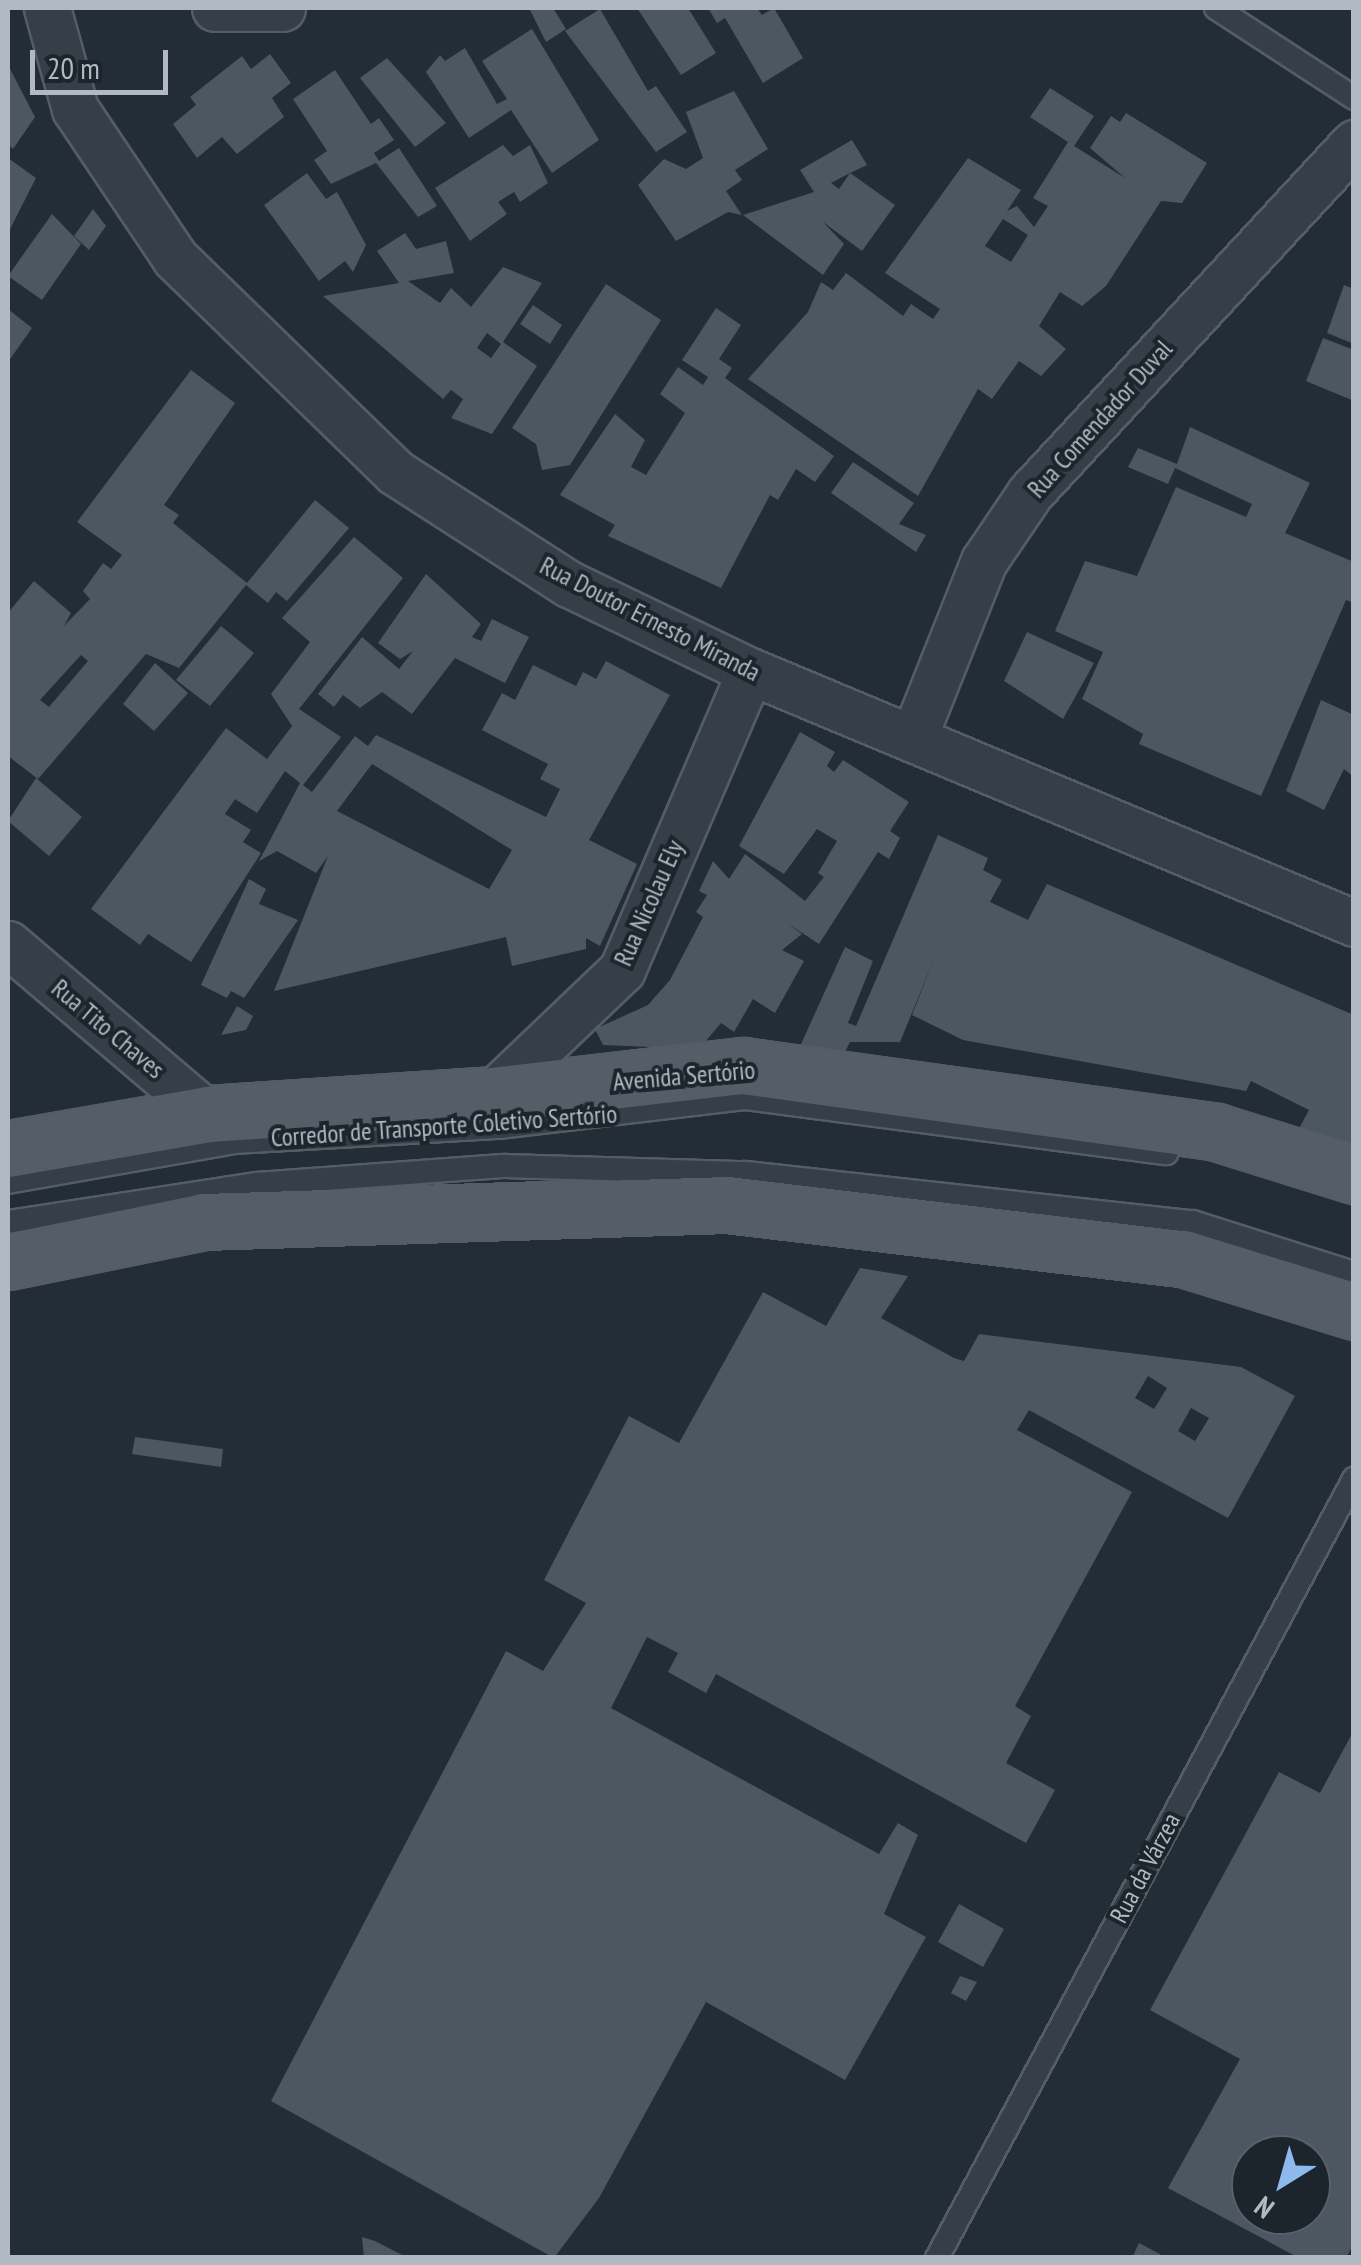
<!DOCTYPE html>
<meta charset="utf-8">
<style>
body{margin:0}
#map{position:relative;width:1361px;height:2265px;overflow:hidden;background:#232d36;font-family:"PT Sans Narrow",sans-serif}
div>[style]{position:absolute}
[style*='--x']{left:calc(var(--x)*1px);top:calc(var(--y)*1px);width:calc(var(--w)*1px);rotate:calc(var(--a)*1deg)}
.building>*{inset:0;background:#4c5762}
.roads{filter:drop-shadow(2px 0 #545d65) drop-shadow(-2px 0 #545d65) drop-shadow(0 2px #545d65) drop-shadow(0 -2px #545d65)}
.service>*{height:22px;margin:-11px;padding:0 11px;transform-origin:11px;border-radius:11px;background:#363f47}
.minor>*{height:45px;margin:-22.5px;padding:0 22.5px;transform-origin:22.5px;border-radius:22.5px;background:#363f47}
.primary>*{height:55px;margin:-27.5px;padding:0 27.5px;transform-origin:27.5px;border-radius:27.5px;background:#555e67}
span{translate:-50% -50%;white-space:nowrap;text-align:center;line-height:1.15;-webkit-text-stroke:8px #1c242c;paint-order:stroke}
.street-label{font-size:25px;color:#b1bac3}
.frame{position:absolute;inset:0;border:10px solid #b1bac3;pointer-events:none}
.north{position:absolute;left:1231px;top:2135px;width:100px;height:100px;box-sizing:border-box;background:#1c242c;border:2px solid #586068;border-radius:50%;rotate:217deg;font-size:28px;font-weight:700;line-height:40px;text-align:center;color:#b1bac3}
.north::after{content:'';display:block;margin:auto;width:35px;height:45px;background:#8eb9ec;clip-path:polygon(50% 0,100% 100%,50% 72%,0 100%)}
.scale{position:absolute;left:30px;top:50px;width:138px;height:45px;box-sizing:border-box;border:5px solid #b1bac3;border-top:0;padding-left:12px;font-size:30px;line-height:35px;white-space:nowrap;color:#b1bac3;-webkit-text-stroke:8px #1c242c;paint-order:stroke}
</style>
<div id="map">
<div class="building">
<i style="clip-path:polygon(529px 8px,553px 8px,566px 29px,546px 42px)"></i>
<i style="clip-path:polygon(637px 8px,688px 8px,716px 53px,681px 75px)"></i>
<i style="clip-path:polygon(708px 8px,757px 8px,762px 15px,774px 8px,803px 58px,763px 83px,725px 18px,717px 23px)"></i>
<i style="clip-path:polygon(600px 9px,648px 91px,656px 86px,687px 132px,656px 152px,565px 31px)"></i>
<i style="clip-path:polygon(532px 29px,599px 140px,552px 173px,511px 110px,469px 138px,426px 72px,440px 55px,445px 61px,465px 48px,497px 104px,507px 99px,482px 61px)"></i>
<i style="clip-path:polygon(270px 54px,291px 83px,272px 98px,284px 117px,237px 154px,222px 137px,197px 158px,173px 124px,196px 105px,190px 97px,242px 56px,251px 69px)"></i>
<i style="clip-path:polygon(387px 58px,446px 123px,415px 147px,360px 78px)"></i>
<i style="clip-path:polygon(8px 65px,35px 117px,13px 149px,8px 145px)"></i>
<i style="clip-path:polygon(335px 70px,371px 124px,379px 118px,394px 140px,374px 153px,379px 161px,399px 148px,437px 206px,418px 217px,376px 163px,331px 184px,314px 160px,327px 151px,293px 99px)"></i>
<i style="clip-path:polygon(evenodd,1050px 88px,1094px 116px,1074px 146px,1125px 178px,1090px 148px,1111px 116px,1120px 122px,1126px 113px,1207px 163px,1182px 203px,1161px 201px,1106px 286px,1082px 306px,1060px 292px,1039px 326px,1066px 349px,1041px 376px,1019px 361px,992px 399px,978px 389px,918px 496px,748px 379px,808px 312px,821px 282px,833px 290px,846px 273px,903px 316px,911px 304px,933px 319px,940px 309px,885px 273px,968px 158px,1021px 190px,1007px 211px,1017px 206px,1034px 227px,1048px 206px,1033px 198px,1068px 142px,1030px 117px,1050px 88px,1003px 219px,1028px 235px,1011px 262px,985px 246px,1003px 219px)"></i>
<i style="clip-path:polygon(734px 91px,768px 149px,735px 170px,742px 180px,726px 191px,742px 215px,728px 212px,676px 241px,638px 185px,664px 159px,686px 169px,703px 158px,686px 112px)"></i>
<i style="clip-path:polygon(852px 140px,867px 165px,850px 173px,831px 183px,839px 189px,850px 173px,895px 205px,862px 251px,823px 222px,844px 244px,823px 275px,743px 215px,814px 192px,800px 170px)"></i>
<i style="clip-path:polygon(503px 145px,513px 156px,530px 145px,548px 183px,520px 202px,514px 192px,498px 202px,507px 214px,470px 241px,435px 188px)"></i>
<i style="clip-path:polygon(8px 158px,36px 178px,8px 233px)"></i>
<i style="clip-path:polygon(307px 173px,326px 199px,337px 192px,366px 245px,353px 272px,345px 261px,319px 281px,264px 205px)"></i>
<i style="clip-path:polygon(93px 209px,106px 226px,89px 250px,74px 236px)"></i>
<i style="clip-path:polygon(52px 214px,81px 244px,42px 300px,8px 276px)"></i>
<i style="clip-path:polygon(evenodd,405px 233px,416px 249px,446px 241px,454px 273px,408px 281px,440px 303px,451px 288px,471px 307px,503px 267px,542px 283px,503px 342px,537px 366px,492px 434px,451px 418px,463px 399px,451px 390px,443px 399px,323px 296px,399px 283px,377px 251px,405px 233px,487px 333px,501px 344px,491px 358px,477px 348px,487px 333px)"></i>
<i style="clip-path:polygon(606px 284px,661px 320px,570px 465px,542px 470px,536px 444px,512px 428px)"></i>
<i style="clip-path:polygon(1344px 285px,1354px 289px,1354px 344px,1327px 333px)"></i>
<i style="clip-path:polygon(533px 305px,562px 325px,550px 344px,520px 324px)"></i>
<i style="clip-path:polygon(716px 308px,741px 325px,719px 359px,732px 368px,725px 378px,834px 456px,815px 482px,796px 469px,778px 500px,770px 495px,721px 588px,608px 536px,615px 525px,560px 495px,615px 414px,645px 440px,631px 467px,646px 475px,685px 413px,660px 394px,678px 367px,703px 385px,708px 377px,682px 360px)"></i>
<i style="clip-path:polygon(8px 309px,32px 328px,8px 362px)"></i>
<i style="clip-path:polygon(1323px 338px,1354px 350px,1354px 401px,1306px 381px)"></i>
<i style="clip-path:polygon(evenodd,191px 370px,235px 403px,164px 505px,179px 515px,173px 523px,247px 583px,315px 500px,349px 528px,287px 601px,276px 592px,268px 603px,246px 585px,179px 668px,146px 654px,38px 779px,8px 756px,8px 613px,34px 581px,71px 613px,64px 626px,90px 599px,83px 591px,103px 563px,111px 569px,122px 555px,77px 522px,191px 370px,81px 655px,88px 661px,49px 707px,40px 700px,81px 655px)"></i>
<i style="clip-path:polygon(1190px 427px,1310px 483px,1285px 533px,1354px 562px,1354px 603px,1346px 600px,1261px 796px,1139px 744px,1143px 734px,1082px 699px,1103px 652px,1055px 631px,1085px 561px,1137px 576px,1176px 487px,1246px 517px,1252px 504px,1175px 468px,1168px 484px,1128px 467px,1138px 448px,1177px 464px)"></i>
<i style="clip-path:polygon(853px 462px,914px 503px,899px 524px,926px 535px,916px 552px,831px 493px)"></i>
<i style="clip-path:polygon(evenodd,354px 537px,403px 578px,299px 709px,341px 737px,303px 785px,312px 792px,355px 736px,368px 746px,376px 735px,546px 817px,560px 789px,540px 779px,548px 764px,482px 730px,502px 693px,515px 700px,533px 665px,576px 686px,583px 672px,596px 679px,606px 661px,670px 695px,589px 840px,637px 864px,600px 946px,586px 938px,586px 949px,512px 966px,506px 937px,274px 991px,328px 856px,316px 873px,277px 851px,259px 861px,300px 783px,285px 771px,257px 813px,235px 799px,225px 814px,251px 830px,243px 842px,261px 853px,191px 962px,148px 934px,140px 945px,91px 909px,226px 728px,267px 759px,292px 726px,271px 694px,310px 642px,282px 618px,354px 537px,372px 764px,512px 850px,489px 889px,337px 811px,372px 764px)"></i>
<i style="clip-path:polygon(426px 574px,481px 624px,472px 637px,481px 641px,492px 619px,529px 637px,505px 683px,455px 658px,412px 714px,382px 692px,360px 708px,343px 695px,334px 707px,318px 694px,362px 637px,399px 669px,413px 651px,400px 659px,378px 643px)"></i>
<i style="clip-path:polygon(221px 626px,254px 653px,210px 706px,176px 680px)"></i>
<i style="clip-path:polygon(1027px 632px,1094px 663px,1063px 719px,1004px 681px)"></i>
<i style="clip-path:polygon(155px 663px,188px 693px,154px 731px,123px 704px)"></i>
<i style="clip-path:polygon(1321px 700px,1354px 715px,1354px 777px,1344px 769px,1324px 810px,1286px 791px)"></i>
<i style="clip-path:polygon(800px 732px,835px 752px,827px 766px,834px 772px,843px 760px,909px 802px,890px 831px,900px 838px,889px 859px,878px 852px,819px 944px,787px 923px,802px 934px,782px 950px,804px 961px,775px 1013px,753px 999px,734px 1032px,721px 1023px,699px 1049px,603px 1045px,595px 1029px,648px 1005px,670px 980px,703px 917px,696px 912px,707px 895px,699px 891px,713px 861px,729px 879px,745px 854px,805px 901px,824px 877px,818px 873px,837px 841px,817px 829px,784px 874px,739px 846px)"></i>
<i style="clip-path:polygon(36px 778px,82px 817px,49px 856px,8px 821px)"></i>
<i style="clip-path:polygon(938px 835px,988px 858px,983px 870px,1002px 880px,990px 902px,1028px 920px,1047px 884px,1354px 1015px,1354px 1154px,1296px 1134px,1309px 1110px,1251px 1081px,1246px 1091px,963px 1040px,912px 1015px,934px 959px,900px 1042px,850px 1042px,840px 1062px,797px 1053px,845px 947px,873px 961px,848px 1023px,856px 1026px)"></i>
<i style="clip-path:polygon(249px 879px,266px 889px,259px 904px,298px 920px,244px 998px,231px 991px,227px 998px,201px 985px)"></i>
<i style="clip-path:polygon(237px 1006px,253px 1016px,246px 1030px,221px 1035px)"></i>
<i style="clip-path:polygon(evenodd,860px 1268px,908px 1276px,881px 1318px,954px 1358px,964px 1361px,979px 1334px,1241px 1367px,1295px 1396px,1228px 1518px,1029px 1410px,1017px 1430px,1132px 1492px,1015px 1706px,1031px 1716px,1006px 1763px,1055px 1790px,1026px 1843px,716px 1674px,706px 1693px,668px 1672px,678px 1653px,647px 1637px,611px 1708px,879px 1854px,898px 1823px,918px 1835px,884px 1914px,926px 1937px,845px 2080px,706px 2002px,599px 2198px,554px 2258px,271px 2101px,506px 1651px,543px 1671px,586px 1603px,544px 1580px,629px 1416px,679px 1443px,763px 1292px,826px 1326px,860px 1268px,1148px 1376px,1167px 1388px,1154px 1409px,1135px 1398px,1148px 1376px,860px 1268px,1191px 1408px,1209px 1418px,1195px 1441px,1178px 1431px,1191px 1408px)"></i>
<i style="clip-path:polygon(135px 1437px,223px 1449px,221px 1467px,132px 1454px)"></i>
<i style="clip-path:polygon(evenodd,1354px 1730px,1354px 2243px,1346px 2258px,1299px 2258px,1168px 2188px,1240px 2059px,1150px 2010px,1279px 1772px,1320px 1793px,1354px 1730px,1251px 2155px,1311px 2155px,1311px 2215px,1251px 2215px,1251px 2155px)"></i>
<i style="clip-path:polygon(959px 1904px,1004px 1929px,983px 1967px,938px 1942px)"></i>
<i style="clip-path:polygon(960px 1976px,977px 1982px,966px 2001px,951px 1993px)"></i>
<i style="clip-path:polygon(362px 2237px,375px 2241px,408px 2258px,364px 2258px)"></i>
<i style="clip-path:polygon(1139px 2243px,1167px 2258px,1132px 2258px)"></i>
</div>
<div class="roads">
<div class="service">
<i style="--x:1216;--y:8;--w:165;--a:33.1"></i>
<i style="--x:8;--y:1182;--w:231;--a:-10"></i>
<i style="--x:236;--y:1142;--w:263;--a:-3.3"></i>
<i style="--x:499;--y:1127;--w:249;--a:-6.7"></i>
<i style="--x:746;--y:1098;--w:424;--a:7.5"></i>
<i style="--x:8;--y:1222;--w:252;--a:-8.7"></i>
<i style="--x:257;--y:1184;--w:249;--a:-4.2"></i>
<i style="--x:505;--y:1166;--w:241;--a:1.7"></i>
<i style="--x:746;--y:1173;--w:450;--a:6.3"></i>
<i style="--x:1193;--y:1222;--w:169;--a:17.6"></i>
<i style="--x:937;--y:2258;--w:884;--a:-61.84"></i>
</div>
<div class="minor">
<i style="--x:47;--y:8;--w:105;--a:74.5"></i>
<i style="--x:75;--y:109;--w:179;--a:56.1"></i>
<i style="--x:175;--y:258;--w:307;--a:44.2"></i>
<i style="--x:395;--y:472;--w:207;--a:32.8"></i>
<i style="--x:569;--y:584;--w:201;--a:25.7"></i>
<i style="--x:750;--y:671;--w:654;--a:22.65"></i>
<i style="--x:215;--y:8;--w:67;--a:0"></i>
<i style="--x:913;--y:739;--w:192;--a:-68.3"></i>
<i style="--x:984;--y:561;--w:82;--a:-55.9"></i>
<i style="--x:1030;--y:493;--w:477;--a:-47.2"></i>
<i style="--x:8;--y:944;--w:262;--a:40.4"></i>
<i style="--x:491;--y:1095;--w:181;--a:-43.7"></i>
<i style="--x:622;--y:970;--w:325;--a:-66.8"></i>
</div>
<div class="primary">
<i style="--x:8;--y:1149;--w:203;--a:-9.9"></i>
<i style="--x:208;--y:1114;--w:284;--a:-3.8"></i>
<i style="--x:491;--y:1095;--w:254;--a:-6.6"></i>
<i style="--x:743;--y:1066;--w:478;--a:7.9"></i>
<i style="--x:1216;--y:1132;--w:145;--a:17.3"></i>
<i style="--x:8;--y:1261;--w:200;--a:-11.5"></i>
<i style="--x:204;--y:1221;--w:523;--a:-1.86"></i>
<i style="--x:727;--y:1204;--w:459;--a:6.8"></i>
<i style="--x:1183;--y:1258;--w:179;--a:17.2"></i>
</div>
</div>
<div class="street-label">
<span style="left:1100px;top:419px;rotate:-48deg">Rua Comendador Duval</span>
<span style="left:650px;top:619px;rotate:27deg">Rua Doutor Ernesto Miranda</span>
<span style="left:649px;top:903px;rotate:-66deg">Rua Nicolau Ely</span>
<span style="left:108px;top:1029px;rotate:40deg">Rua Tito Chaves</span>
<span style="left:684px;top:1076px;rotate:-5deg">Avenida Sertório</span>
<span style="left:444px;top:1126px;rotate:-4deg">Corredor de Transporte Coletivo Sertório</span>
<span style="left:1145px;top:1868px;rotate:-62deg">Rua da Várzea</span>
</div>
<div class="frame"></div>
<div class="north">N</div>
<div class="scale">20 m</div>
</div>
